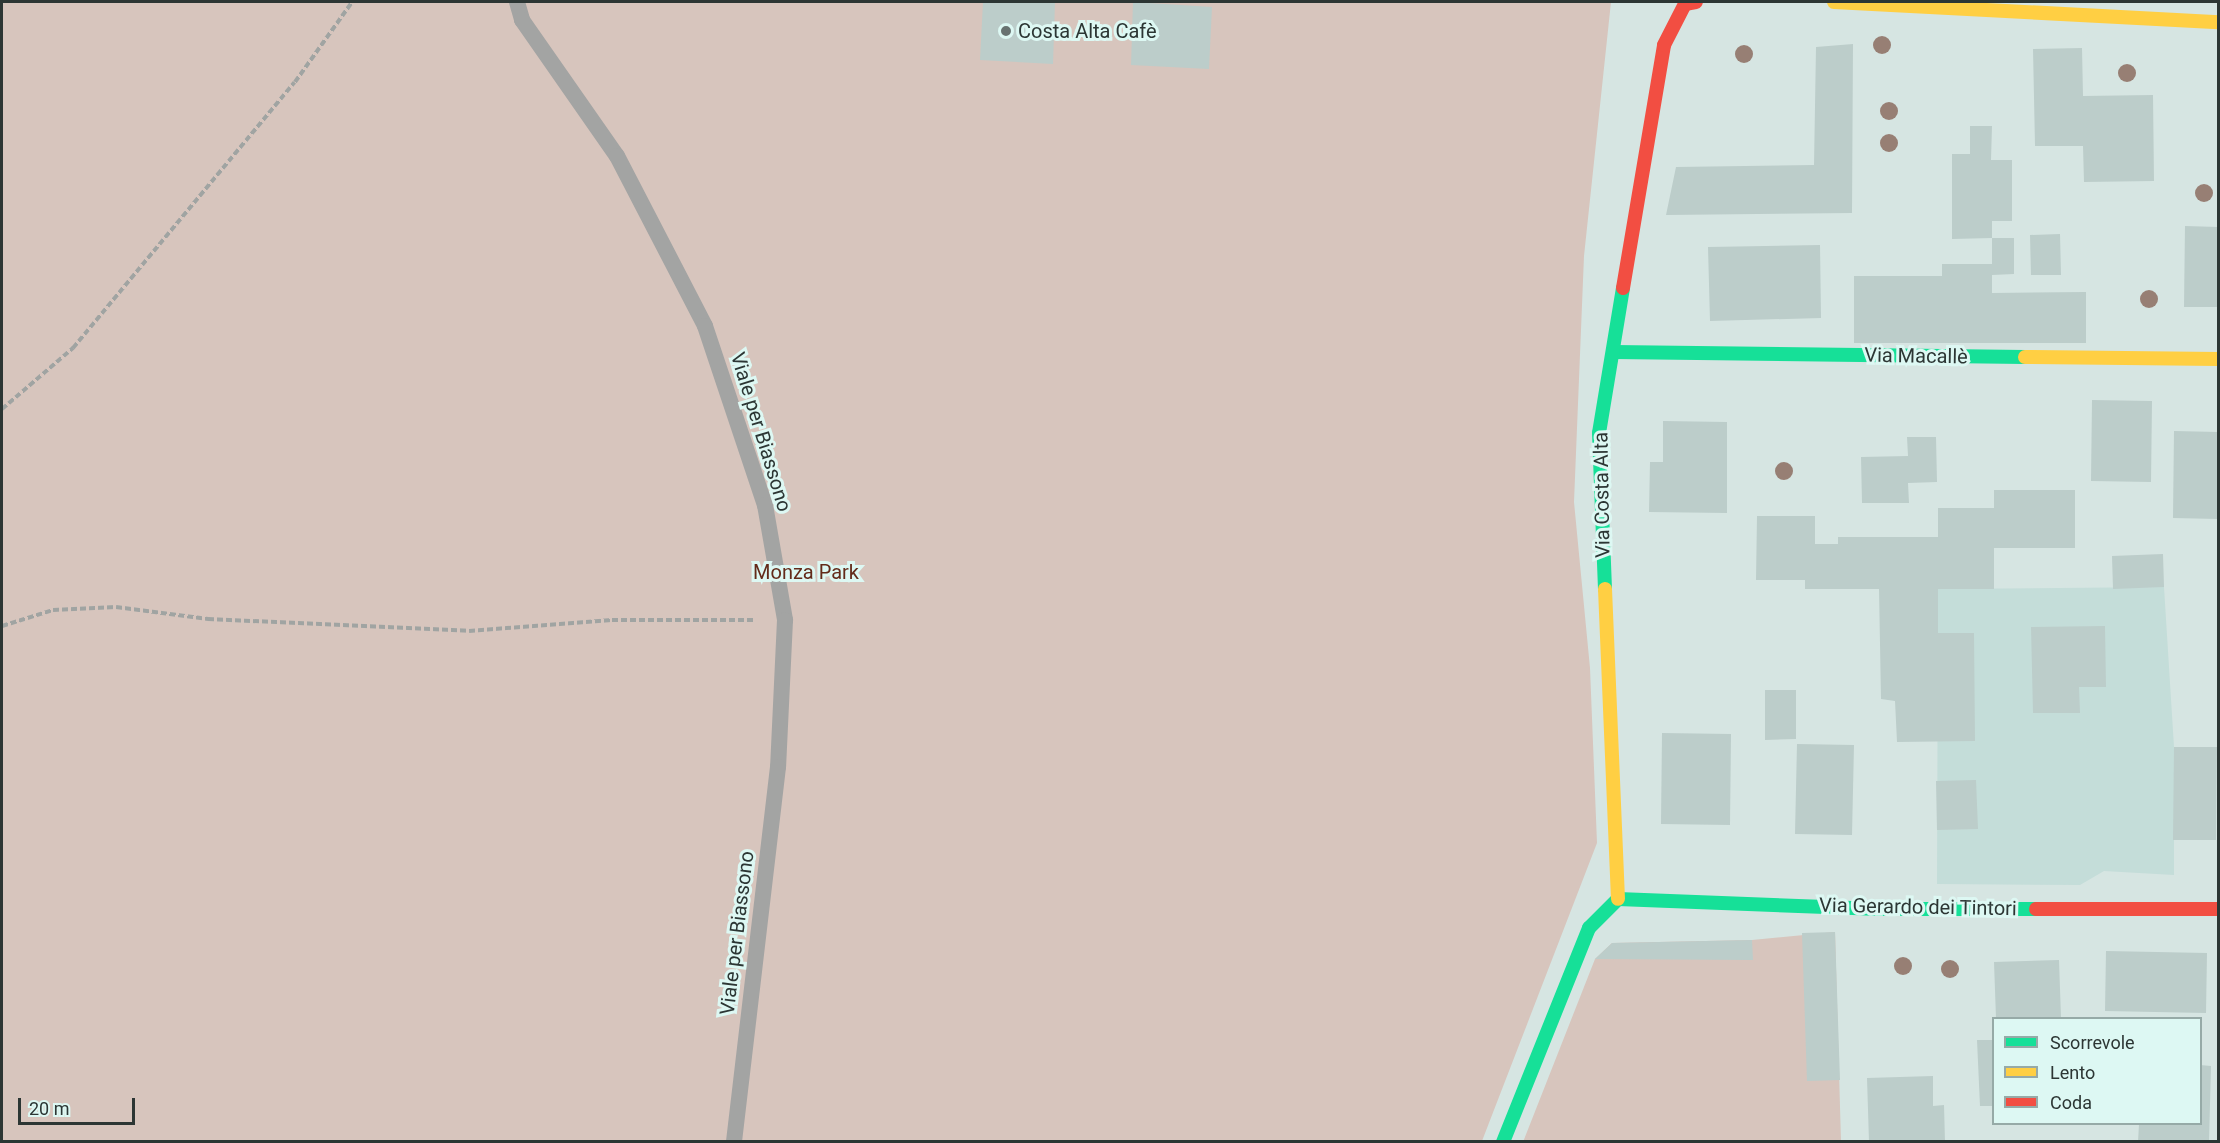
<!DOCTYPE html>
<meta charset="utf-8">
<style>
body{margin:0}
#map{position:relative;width:2220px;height:1143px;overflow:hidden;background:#d6e5e2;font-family:Roboto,sans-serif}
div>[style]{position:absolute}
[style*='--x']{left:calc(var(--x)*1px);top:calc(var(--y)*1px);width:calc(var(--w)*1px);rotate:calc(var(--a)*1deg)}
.built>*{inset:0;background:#c4ddd9}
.green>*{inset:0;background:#d7c5bd}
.building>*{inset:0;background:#bccdca}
.path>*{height:4px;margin-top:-2px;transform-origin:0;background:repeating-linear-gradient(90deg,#a0a4a2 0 6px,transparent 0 9px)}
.lane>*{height:16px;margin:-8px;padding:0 8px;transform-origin:8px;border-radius:8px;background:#a3a4a3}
.fast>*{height:14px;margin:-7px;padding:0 7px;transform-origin:7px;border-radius:7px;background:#16e098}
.slow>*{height:14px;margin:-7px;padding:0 7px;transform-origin:7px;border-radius:7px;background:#ffcf43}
.jam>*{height:14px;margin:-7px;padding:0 7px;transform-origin:7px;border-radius:7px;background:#f24e42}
.trees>*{width:18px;height:18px;margin:-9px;border-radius:50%;background:#977f74}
.dots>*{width:16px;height:16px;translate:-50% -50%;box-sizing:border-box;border:3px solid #ddf8f3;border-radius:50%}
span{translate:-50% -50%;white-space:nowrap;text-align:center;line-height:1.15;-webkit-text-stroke:6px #ddf8f3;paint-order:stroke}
.poi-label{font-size:20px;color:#2c3634}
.left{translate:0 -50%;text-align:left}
.street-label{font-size:20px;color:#2c3634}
.park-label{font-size:20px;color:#632b1a}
.frame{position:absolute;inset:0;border:3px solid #2c3634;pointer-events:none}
.legend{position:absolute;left:1992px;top:1017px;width:210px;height:108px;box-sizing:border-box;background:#ddf8f3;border:2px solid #96aaa7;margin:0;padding:8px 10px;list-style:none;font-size:18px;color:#2c3634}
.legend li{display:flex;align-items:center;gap:12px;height:30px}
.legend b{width:30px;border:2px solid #96aaa7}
.scale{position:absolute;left:18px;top:1098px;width:117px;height:27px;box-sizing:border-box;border:3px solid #2c3634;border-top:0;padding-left:8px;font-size:18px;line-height:21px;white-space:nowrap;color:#2c3634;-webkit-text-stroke:4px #ddf8f3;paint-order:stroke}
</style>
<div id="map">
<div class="built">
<i style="clip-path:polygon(2164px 587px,2174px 747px,2174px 875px,2104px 871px,2080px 885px,1937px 884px,1938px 589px)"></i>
</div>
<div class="green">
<i style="clip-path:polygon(2px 2px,1611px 2px,1584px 256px,1574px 502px,1590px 668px,1597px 843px,1482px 1141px,2px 1142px)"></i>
<i style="clip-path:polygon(1835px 932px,1841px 1141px,1523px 1142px,1595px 959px,1612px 943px,1752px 940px)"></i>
</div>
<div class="building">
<i style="clip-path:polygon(983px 2px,1055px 2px,1053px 64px,980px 60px)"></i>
<i style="clip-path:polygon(1133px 2px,1212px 7px,1209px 69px,1131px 65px)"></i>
<i style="clip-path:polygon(1853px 44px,1852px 213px,1666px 215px,1676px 167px,1814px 165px,1816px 47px)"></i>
<i style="clip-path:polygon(2082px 48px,2083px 96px,2153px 95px,2154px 181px,2084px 182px,2083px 146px,2035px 146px,2033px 49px)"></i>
<i style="clip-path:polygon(1970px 126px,1992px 126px,1991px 160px,2012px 160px,2012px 221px,1992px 221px,1992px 238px,1952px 239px,1952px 154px,1970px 154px)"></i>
<i style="clip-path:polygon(2185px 226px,2218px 227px,2218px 307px,2184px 307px)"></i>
<i style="clip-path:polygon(2060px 234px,2061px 275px,2031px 275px,2030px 235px)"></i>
<i style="clip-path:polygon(1992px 238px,2014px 238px,2014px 274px,1992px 275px,1992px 293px,2086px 292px,2086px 343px,1854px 343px,1854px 276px,1942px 276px,1942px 264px,1992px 264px)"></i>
<i style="clip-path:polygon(1820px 245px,1821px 318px,1710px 321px,1708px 247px)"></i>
<i style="clip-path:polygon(2092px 400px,2152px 401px,2151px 482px,2091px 481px)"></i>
<i style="clip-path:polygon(1663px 421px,1727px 422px,1727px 513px,1649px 512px,1650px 462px,1663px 462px)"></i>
<i style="clip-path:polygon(2174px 431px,2218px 432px,2218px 519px,2173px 518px)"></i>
<i style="clip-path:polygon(1907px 437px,1936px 437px,1937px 482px,1908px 483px,1909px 503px,1862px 503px,1861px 457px,1908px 456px)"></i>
<i style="clip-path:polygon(1994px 490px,2075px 490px,2075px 548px,1994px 548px,1994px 589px,1938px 589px,1938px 633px,1974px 633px,1975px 741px,1897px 742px,1895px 701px,1881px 699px,1879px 589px,1805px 589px,1805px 580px,1756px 580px,1757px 516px,1815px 516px,1815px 544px,1838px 544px,1838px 537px,1938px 537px,1938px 508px,1994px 508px)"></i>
<i style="clip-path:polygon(2163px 554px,2164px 587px,2113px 589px,2112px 556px)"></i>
<i style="clip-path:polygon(2105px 626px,2106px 687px,2079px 687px,2080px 713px,2033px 713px,2031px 627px)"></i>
<i style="clip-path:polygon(1765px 690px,1796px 690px,1796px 739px,1765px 740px)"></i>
<i style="clip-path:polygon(1662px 733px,1731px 734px,1730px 825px,1661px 824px)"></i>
<i style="clip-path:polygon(1797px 744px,1854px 745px,1852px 835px,1795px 834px)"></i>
<i style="clip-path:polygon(2174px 747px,2217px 747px,2216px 840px,2173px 840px)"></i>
<i style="clip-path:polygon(1976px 780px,1978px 829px,1937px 830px,1936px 781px)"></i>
<i style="clip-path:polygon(1835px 932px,1840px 1080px,1807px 1081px,1802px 933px)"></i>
<i style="clip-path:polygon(1752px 940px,1753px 960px,1595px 959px,1612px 943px)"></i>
<i style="clip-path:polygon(2106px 951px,2207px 953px,2206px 1013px,2105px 1011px)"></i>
<i style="clip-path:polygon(2059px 960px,2061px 1018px,1996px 1018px,1994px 962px)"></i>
<i style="clip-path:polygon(1977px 1040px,1994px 1040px,1994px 1106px,1980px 1106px)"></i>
<i style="clip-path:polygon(2200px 1065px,2211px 1066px,2209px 1142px,2138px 1142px,2139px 1124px,2200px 1124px)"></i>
<i style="clip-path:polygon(1933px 1076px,1933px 1106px,1944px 1105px,1945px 1142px,1869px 1142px,1867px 1078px)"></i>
</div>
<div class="path">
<i style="--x:2;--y:409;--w:94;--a:-40.7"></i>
<i style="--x:73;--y:348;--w:346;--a:-50.2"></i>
<i style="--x:295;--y:82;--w:98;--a:-54.5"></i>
<i style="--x:2;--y:626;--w:53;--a:-17.4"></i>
<i style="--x:53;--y:610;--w:63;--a:-2.7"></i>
<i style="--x:116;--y:607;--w:93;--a:7.4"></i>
<i style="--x:208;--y:619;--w:261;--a:2.6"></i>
<i style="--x:469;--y:631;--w:143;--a:-4.4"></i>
<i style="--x:612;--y:620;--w:144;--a:0"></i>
</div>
<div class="lane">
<i style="--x:517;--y:2;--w:19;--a:74"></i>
<i style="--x:522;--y:20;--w:166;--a:55.1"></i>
<i style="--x:617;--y:156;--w:191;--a:62.6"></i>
<i style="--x:705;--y:326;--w:189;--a:71.5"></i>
<i style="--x:765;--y:505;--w:117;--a:80.1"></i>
<i style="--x:785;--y:620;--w:147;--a:92.7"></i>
<i style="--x:778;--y:767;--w:378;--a:96.7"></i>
</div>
<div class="fast">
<i style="--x:1614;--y:352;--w:411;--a:0.7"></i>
<i style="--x:1605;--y:589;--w:156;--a:-92.2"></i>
<i style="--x:1599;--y:433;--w:147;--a:-80.6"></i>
<i style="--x:1618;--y:899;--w:262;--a:2.2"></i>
<i style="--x:1880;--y:909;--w:156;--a:0"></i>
<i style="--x:1503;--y:1142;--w:231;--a:-68.1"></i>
<i style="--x:1589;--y:928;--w:41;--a:-45"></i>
</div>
<div class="slow">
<i style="--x:1834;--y:2;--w:385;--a:3"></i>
<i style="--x:2025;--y:357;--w:193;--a:0.6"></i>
<i style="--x:1605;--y:589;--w:310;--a:87.6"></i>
</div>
<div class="jam">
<i style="--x:1623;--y:288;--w:246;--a:-80.4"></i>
<i style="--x:1664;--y:45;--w:46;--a:-62.9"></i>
<i style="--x:1685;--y:4;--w:11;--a:-10"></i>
<i style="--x:2036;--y:909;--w:182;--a:0"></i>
</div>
<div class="trees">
<i style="left:1882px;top:45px"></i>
<i style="left:1744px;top:54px"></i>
<i style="left:2127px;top:73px"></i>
<i style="left:1889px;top:111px"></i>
<i style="left:1889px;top:143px"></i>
<i style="left:2204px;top:193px"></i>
<i style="left:2149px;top:299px"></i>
<i style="left:1784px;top:471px"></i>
<i style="left:1903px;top:966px"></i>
<i style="left:1950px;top:969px"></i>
</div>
<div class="dots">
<i style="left:1006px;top:31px;background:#687371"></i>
</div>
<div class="poi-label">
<span class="left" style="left:1018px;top:31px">Costa Alta Cafè</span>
</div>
<div class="street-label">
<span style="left:1916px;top:356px;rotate:1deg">Via Macallè</span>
<span style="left:761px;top:432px;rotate:73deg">Viale per Biassono</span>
<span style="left:1602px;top:495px;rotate:-91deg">Via Costa Alta</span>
<span style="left:1918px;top:907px;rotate:1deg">Via Gerardo dei Tintori</span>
<span style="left:737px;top:933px;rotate:-83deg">Viale per Biassono</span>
</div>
<div class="park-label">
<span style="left:806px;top:572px">Monza Park</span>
</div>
<div class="frame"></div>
<ul class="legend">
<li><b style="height:8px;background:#16e098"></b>Scorrevole</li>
<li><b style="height:8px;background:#ffcf43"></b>Lento</li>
<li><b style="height:8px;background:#f24e42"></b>Coda</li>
</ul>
<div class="scale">20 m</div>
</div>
